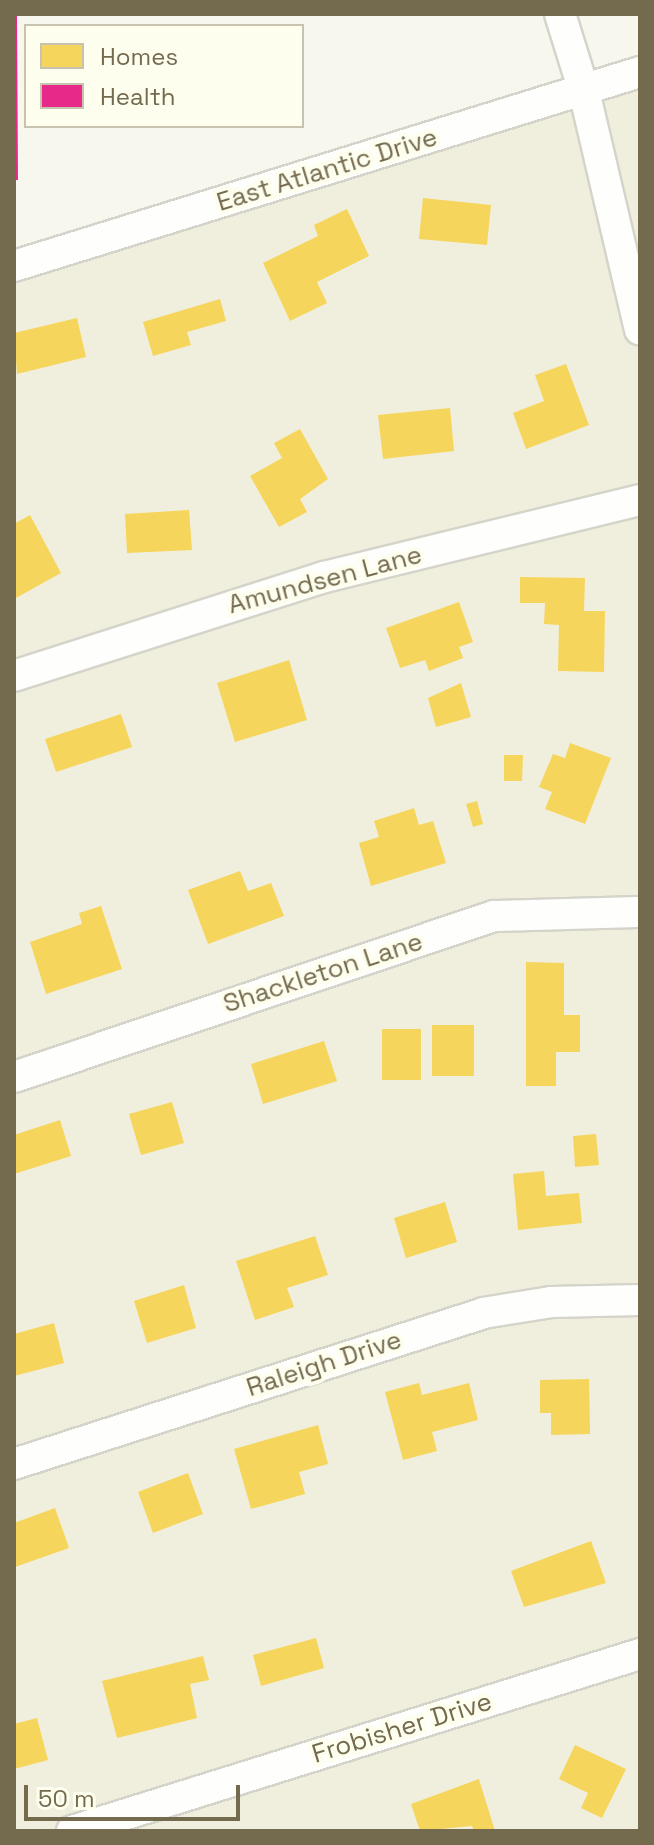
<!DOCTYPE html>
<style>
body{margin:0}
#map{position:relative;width:654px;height:1845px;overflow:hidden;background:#f7f7ed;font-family:"Space Grotesk",sans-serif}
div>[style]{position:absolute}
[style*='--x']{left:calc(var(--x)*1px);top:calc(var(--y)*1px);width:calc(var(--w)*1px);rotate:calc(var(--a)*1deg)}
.residential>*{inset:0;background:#f0efdd}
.homes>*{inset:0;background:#f6d55c}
.health>*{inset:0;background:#e7298a}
.roads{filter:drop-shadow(2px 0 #d5d4ca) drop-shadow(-2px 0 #d5d4ca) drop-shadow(0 2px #d5d4ca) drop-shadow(0 -2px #d5d4ca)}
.minor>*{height:30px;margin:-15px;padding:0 15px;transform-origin:15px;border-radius:15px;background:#fefefc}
span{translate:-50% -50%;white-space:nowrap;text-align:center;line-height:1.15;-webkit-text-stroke:8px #fefeef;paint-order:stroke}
.street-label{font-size:26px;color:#746a4e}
.frame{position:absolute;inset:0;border:16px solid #746a4e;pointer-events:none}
.legend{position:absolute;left:24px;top:24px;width:280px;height:104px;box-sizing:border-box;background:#fefeef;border:2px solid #c7c3af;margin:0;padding:10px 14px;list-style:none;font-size:24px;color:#746a4e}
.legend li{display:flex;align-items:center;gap:16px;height:40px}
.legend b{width:40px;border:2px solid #c7c3af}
.scale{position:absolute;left:24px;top:1785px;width:216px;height:36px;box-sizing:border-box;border:4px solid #746a4e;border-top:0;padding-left:10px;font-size:24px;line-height:28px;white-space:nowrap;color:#746a4e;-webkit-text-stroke:6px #fefeef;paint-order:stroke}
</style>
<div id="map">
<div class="residential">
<i style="clip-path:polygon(640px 72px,640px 1831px,14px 1831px,14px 266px)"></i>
</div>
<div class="homes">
<i style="clip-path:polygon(423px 198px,491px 205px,487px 245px,419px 239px)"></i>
<i style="clip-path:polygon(347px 209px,369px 256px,317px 282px,327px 303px,290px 321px,263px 263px,318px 236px,314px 225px)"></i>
<i style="clip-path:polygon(220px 299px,226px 321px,187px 332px,191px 345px,153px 356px,143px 322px)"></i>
<i style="clip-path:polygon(77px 318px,86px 357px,17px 374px,14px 333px)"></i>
<i style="clip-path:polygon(566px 364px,589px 425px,526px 449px,513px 413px,544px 401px,535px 375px)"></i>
<i style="clip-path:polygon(450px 408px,454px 451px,383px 459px,378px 415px)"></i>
<i style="clip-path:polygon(300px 429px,328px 479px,300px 499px,307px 512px,279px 527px,250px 476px,282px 458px,274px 443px)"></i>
<i style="clip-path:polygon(189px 510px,192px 550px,127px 553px,125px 514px)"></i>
<i style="clip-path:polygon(30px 515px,61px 573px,14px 599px,14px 524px)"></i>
<i style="clip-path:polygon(520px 577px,585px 578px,584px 611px,605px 611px,604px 672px,558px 671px,559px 625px,544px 624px,545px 603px,520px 603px)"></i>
<i style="clip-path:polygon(459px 602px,473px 642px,459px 647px,463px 658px,429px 671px,425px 660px,400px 668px,386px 628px)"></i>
<i style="clip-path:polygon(289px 660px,307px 720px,235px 742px,217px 683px)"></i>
<i style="clip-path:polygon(461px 683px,471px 717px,436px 727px,428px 698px)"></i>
<i style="clip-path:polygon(121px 714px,132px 747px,56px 772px,45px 739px)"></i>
<i style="clip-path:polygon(570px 743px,611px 758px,585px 824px,545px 809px,552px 792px,539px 787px,553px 754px,565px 758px)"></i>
<i style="clip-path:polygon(504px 755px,523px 755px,522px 781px,504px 781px)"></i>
<i style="clip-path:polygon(477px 801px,483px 824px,473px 827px,466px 804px)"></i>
<i style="clip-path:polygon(414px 808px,419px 825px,433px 821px,446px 863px,371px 886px,359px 843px,379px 837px,374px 821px)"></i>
<i style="clip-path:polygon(240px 871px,248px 891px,271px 883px,284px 916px,208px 944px,188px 890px)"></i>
<i style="clip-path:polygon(101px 906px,122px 969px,46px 994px,30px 942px,82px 924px,79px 913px)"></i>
<i style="clip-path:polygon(526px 962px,564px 963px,564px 1015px,580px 1015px,580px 1052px,556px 1052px,556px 1086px,526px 1086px)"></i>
<i style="clip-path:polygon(432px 1025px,474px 1025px,474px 1076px,432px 1076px)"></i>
<i style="clip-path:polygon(382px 1029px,421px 1029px,421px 1080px,382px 1080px)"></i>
<i style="clip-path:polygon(324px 1041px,337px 1081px,263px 1104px,251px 1064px)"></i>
<i style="clip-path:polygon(172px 1102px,184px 1143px,141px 1155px,129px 1114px)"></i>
<i style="clip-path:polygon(60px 1120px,71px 1156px,14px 1174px,14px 1135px)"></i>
<i style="clip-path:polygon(596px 1134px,599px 1165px,575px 1167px,573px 1136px)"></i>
<i style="clip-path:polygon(544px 1171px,546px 1196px,579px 1193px,582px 1223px,518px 1230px,513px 1174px)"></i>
<i style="clip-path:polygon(445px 1202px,457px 1242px,406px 1258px,394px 1218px)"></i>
<i style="clip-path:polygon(315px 1236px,328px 1275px,287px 1288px,294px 1307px,255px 1320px,236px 1261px)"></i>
<i style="clip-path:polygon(184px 1285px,196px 1328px,147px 1343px,134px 1301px)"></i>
<i style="clip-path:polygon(54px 1323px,64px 1363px,14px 1376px,14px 1334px)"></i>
<i style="clip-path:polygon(589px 1379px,590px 1434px,551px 1435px,551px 1413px,540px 1413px,540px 1380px)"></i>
<i style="clip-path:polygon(419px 1383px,422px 1395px,469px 1383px,478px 1420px,432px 1432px,437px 1451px,403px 1460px,385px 1392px)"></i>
<i style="clip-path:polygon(318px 1425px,328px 1464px,299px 1472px,305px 1494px,251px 1509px,234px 1449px)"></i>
<i style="clip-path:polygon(188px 1473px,203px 1514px,153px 1533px,138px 1492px)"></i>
<i style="clip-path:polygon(55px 1508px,69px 1548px,15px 1567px,14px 1523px)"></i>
<i style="clip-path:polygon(591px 1541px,606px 1583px,524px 1607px,511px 1571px)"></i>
<i style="clip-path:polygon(316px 1638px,324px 1668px,261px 1686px,253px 1655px)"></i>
<i style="clip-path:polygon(203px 1656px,209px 1680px,190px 1684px,197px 1718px,117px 1738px,102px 1681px)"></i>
<i style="clip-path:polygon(37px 1718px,48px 1760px,14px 1769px,14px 1724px)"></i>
<i style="clip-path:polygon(575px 1745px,626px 1769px,602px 1818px,581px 1808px,588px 1793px,559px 1779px)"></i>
<i style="clip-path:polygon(479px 1779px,495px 1831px,474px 1831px,472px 1826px,420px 1831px,411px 1804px)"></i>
</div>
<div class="health">
<i style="clip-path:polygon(14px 14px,17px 14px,18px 180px,14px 180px)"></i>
</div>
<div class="roads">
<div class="minor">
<i style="--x:560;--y:14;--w:81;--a:72.7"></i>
<i style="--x:584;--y:91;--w:245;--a:76.8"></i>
<i style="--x:14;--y:266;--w:655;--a:-17.22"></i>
<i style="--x:14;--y:676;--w:325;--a:-17.7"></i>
<i style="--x:324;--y:577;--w:325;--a:-13.7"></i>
<i style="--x:14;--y:1077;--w:506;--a:-18.54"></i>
<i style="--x:494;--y:916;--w:146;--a:-1.6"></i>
<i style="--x:14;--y:1464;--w:493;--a:-17.8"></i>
<i style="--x:483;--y:1313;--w:70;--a:-9.1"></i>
<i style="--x:552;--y:1302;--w:88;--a:-1.3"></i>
<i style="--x:72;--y:1831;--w:595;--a:-17.31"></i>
</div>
</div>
<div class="street-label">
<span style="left:327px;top:170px;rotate:-17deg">East Atlantic Drive</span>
<span style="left:325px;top:580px;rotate:-15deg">Amundsen Lane</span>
<span style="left:323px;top:973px;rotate:-18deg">Shackleton Lane</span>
<span style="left:324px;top:1364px;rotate:-18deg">Raleigh Drive</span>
<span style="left:402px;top:1728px;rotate:-17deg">Frobisher Drive</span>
</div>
<div class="frame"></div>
<ul class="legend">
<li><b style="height:22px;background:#f6d55c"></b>Homes</li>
<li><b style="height:22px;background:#e7298a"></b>Health</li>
</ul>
<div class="scale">50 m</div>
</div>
